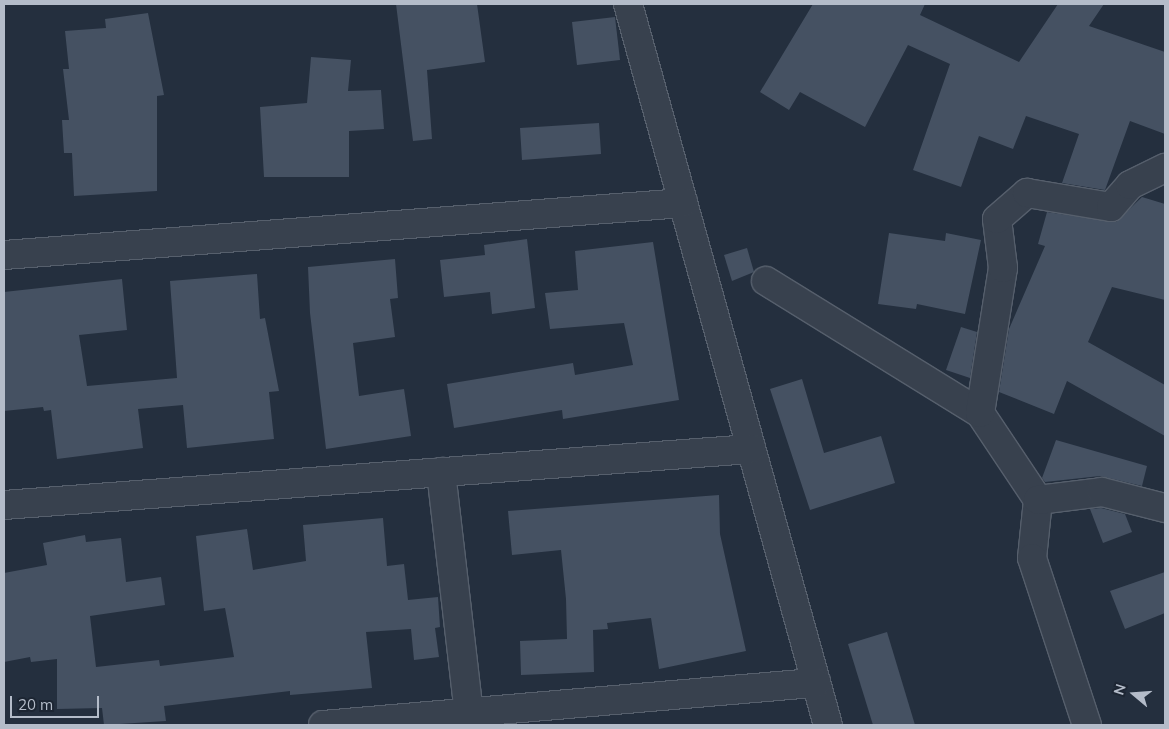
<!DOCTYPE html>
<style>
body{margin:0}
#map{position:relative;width:1169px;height:729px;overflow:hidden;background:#242f3e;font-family:Mulish,sans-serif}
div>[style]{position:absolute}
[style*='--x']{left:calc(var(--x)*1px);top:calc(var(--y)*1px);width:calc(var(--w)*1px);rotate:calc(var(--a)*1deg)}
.building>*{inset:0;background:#455162}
.roads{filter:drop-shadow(1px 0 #565f6c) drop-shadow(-1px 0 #565f6c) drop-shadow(0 1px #565f6c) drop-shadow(0 -1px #565f6c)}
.street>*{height:28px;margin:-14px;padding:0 14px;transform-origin:14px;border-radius:14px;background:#38414e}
span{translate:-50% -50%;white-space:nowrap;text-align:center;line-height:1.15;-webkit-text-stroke:5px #1d2633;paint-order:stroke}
.frame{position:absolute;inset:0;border:5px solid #b4bcc9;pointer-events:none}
.north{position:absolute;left:1109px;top:669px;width:50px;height:50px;-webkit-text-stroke:4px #1d2633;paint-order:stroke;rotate:288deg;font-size:14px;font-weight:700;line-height:20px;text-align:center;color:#b4bcc9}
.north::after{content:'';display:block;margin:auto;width:18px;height:22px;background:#b4bcc9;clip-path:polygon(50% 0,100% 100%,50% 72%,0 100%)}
.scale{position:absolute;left:10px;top:696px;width:89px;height:22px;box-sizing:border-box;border:2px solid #b4bcc9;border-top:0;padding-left:6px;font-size:15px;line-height:18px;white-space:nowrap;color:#b4bcc9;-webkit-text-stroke:4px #1d2633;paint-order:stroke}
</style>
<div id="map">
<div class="building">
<i style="clip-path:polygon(396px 4px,477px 4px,485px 62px,427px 70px,432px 139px,413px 141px)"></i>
<i style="clip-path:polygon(813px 4px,925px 4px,920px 15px,1019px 62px,1058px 4px,1104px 4px,1089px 26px,1165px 52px,1165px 134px,1130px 121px,1105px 190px,1062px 183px,1079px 134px,1026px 116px,1013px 149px,979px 136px,961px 187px,913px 170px,950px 64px,908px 45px,865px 127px,800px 92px,789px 110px,760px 92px)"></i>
<i style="clip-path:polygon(148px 13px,164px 95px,157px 96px,157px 191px,74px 196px,72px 153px,64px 153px,62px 120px,69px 120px,63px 69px,69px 69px,65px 31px,106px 28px,105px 19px)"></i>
<i style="clip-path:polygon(615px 17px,620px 60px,577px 65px,572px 22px)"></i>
<i style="clip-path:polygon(311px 57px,351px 60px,348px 91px,381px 90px,384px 129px,349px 131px,349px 177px,264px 177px,260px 107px,307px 103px)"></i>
<i style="clip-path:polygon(599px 123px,601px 154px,522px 160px,520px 128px)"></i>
<i style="clip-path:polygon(1142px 197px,1165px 204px,1165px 300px,1112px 287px,1088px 342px,1165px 385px,1165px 436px,1067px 381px,1054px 414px,999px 392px,1009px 329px,1045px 246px,1038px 244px,1047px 212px,1116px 222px)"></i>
<i style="clip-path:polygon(889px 233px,945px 241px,946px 233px,981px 240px,965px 314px,917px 304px,916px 309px,878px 304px)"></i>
<i style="clip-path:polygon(527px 239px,535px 308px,492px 314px,490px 292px,444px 297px,440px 260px,485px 255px,484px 245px)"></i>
<i style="clip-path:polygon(653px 242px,679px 400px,563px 419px,562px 410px,454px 428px,447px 384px,573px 363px,575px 375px,633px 365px,624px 323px,550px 329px,545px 293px,578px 290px,575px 251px)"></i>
<i style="clip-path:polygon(747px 248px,754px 272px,732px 281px,724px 255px)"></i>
<i style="clip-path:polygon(395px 259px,398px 298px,390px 299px,395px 337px,353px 343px,359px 396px,404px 389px,411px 436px,326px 449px,310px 313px,308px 267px)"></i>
<i style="clip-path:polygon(257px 274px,260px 319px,265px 318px,279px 391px,269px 392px,274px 439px,187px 448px,183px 405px,138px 409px,143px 448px,57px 459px,51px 410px,44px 411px,43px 407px,4px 411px,4px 292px,122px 279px,127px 330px,79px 335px,87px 386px,177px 378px,170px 281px)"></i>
<i style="clip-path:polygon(961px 327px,977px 332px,970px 378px,946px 370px)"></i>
<i style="clip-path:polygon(802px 379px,824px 453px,881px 436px,895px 483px,810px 510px,770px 389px)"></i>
<i style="clip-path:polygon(1056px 440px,1147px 466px,1142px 486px,1100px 476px,1045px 482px,1042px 478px)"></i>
<i style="clip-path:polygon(719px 495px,720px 534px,746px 651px,659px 669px,651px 618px,607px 623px,608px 629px,593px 630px,594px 672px,521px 675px,520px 641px,567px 639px,566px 599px,561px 550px,512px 555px,508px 511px)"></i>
<i style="clip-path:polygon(1101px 508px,1125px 514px,1132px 532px,1103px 543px,1090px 509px)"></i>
<i style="clip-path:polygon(383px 518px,387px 566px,404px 564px,408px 600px,438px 597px,440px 627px,435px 628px,439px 657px,414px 660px,411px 629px,366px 632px,372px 688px,290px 695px,290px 691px,164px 706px,166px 721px,104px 725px,102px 708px,57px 709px,57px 659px,31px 662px,30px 657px,4px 662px,4px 573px,47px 565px,43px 543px,85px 535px,86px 542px,121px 538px,126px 582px,161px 577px,165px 605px,90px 616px,96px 667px,159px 660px,160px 666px,234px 657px,225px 608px,204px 611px,196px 536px,247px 529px,253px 570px,306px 561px,303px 525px)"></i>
<i style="clip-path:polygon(1165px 572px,1165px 613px,1125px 629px,1110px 591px)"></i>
<i style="clip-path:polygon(887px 632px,915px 725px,873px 725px,848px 644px)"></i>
</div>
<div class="roads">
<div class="street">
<i style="--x:628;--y:4;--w:748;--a:74.5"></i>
<i style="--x:4;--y:255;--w:681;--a:-4.38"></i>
<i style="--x:766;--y:281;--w:251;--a:31.7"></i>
<i style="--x:980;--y:413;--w:105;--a:56.3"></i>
<i style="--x:1038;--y:500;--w:58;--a:95.9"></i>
<i style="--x:1032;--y:558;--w:176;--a:71.8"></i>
<i style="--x:980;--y:413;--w:147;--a:-81"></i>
<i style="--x:1003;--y:268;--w:49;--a:-97"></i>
<i style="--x:997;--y:219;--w:40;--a:-41"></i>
<i style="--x:1027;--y:193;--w:85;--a:9.5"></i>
<i style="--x:1111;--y:207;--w:29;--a:-49"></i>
<i style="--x:1130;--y:185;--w:39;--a:-26"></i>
<i style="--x:441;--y:472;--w:243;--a:83.4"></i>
<i style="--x:1038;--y:500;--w:64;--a:-7.1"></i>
<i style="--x:1102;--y:492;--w:65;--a:14.3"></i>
<i style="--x:4;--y:505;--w:749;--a:-4.29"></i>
<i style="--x:323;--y:725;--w:495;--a:-4.9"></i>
</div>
</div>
<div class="frame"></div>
<div class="north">N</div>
<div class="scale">20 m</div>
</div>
